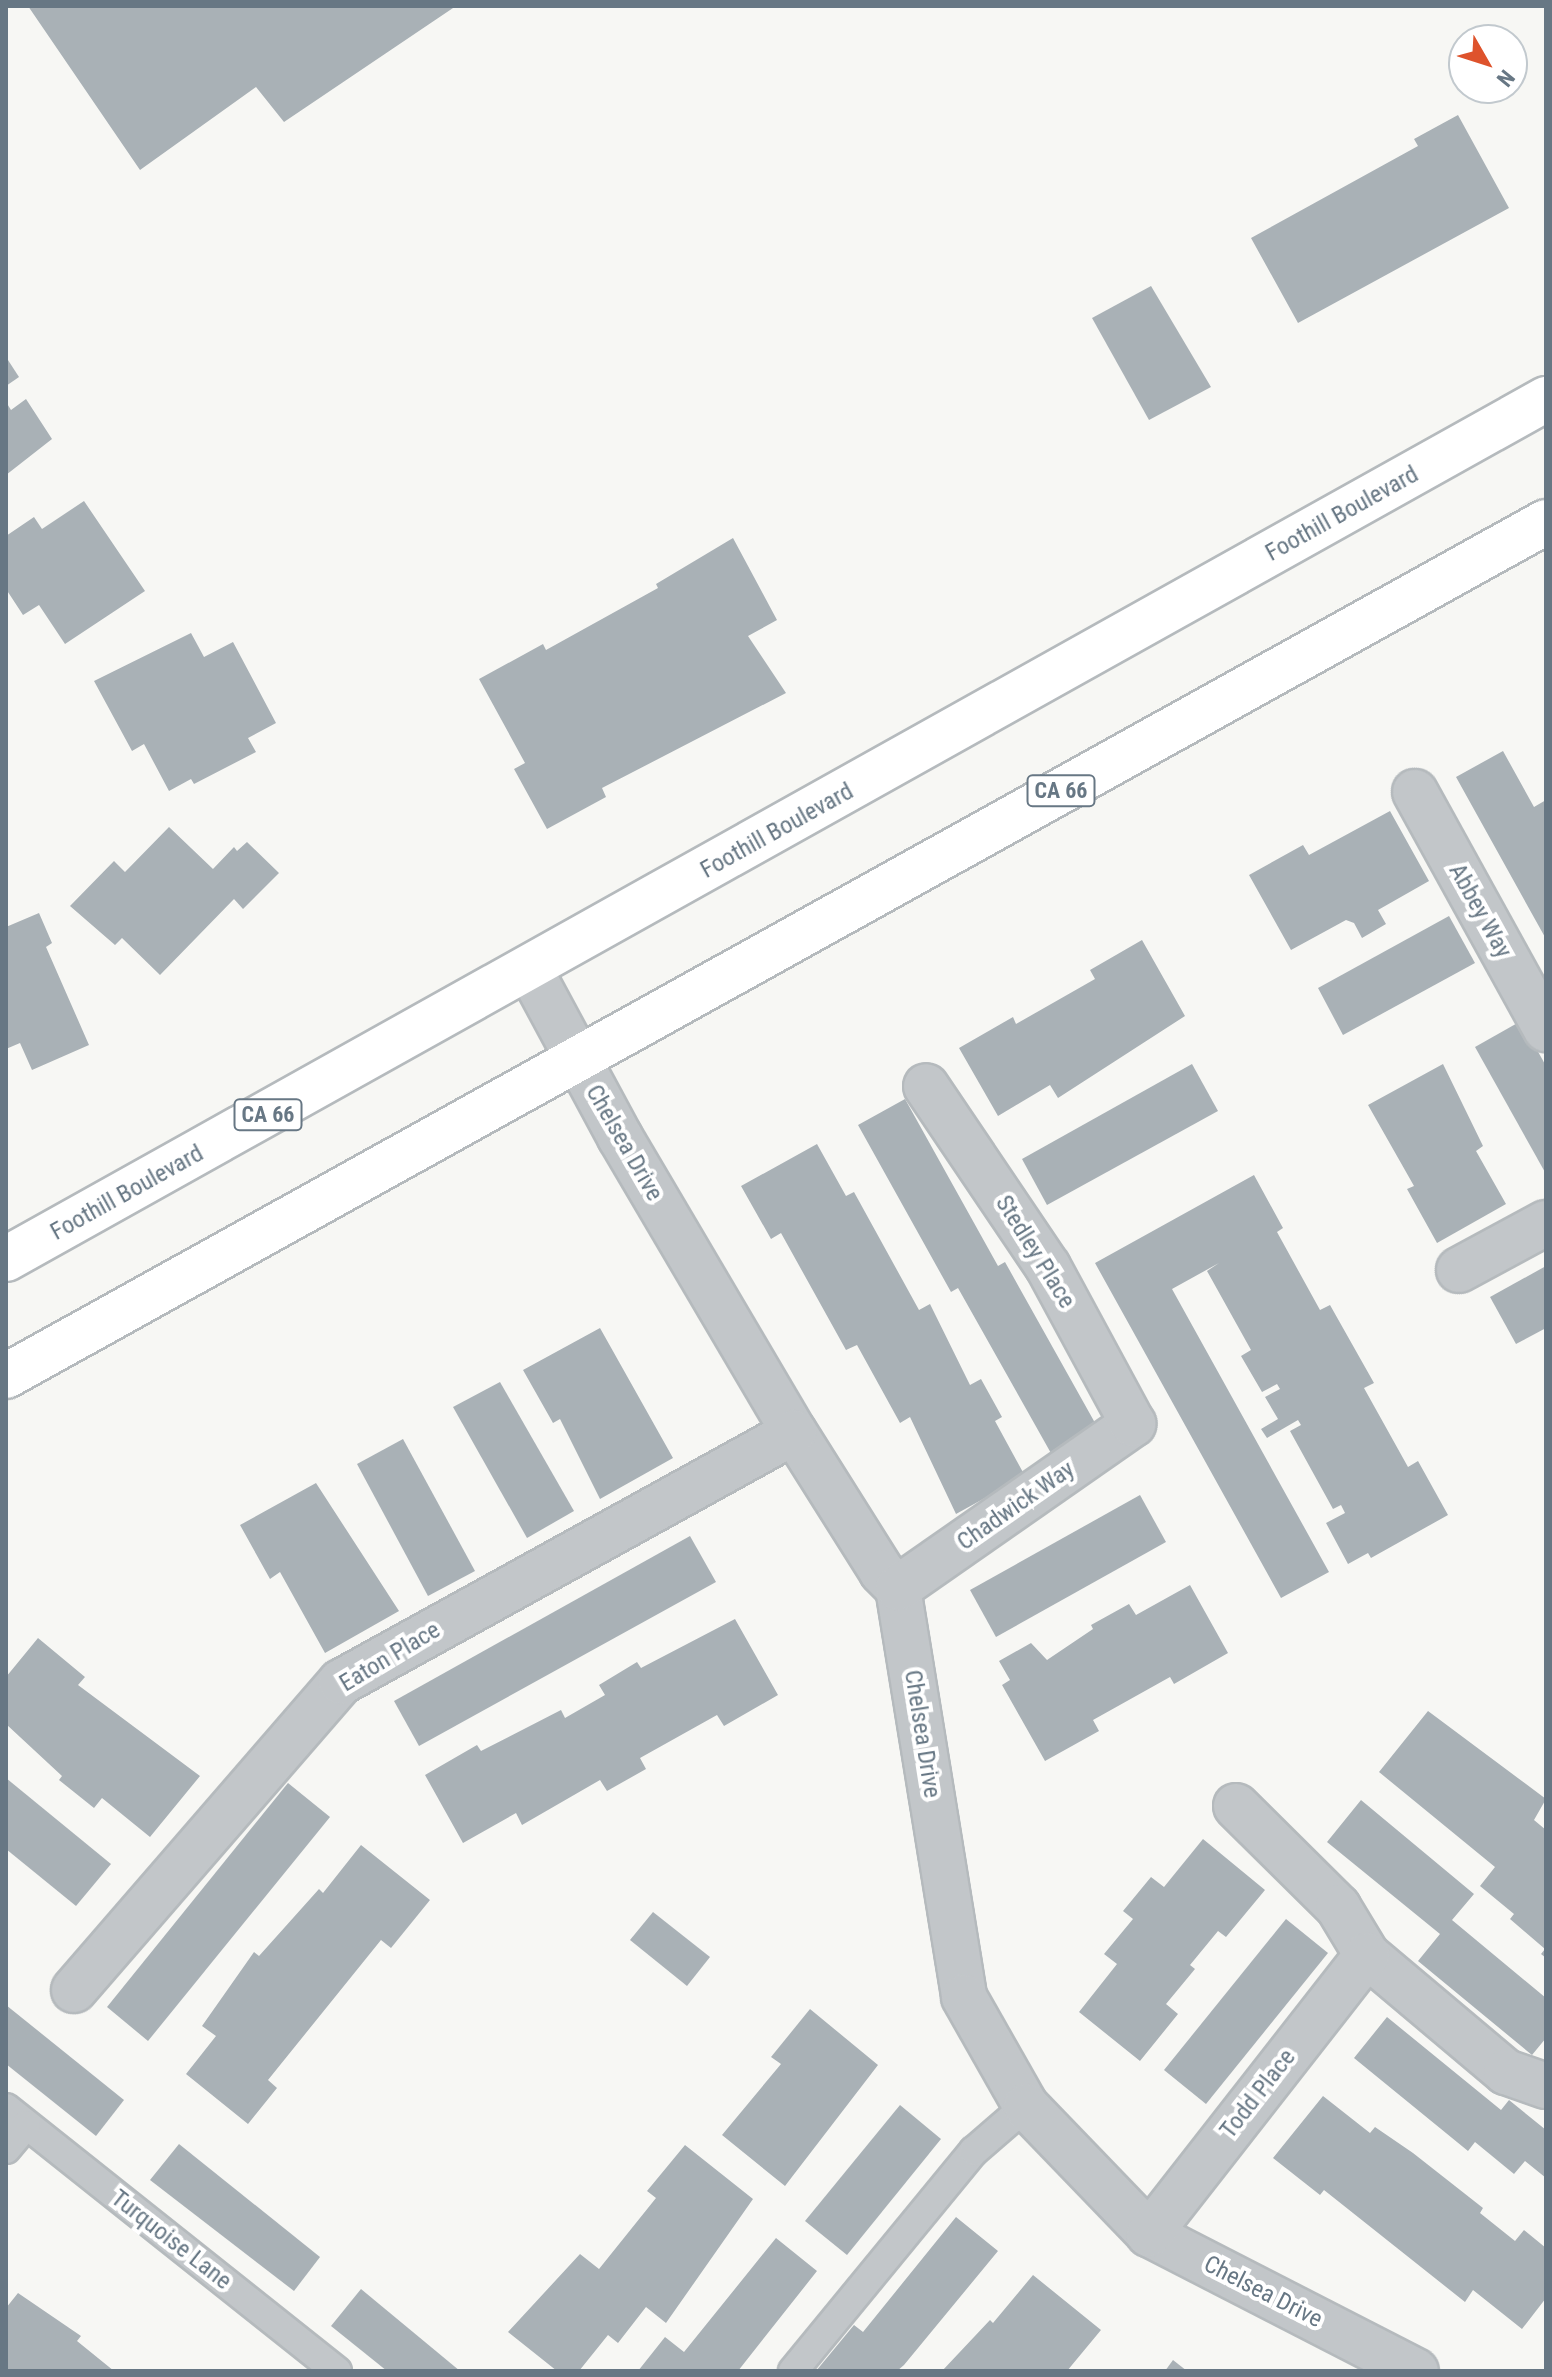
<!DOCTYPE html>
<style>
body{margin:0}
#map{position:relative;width:1552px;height:2377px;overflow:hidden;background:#f7f7f4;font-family:"Roboto Condensed",sans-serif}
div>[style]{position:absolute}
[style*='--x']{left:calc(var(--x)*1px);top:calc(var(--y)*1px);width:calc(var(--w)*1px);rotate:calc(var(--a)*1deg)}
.building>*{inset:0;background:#a9b1b6}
.roads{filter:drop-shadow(2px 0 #b5babd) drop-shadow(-2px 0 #b5babd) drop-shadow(0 2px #b5babd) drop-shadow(0 -2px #b5babd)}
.lane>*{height:28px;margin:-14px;padding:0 14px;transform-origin:14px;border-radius:14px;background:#c2c6c9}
.street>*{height:44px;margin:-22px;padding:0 22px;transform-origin:22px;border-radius:22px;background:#c2c6c9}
.primary>*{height:44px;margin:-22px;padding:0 22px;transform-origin:22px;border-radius:22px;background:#fff}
span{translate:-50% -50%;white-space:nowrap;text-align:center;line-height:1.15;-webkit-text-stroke:8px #fff;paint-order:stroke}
.shield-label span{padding:2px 6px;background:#fff;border:2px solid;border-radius:6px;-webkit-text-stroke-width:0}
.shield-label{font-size:22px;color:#677784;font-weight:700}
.street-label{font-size:24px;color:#677784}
.frame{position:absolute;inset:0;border:8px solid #677784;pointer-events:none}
.north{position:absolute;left:1448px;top:24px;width:80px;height:80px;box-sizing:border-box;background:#fff;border:2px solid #c2c9ce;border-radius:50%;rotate:129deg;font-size:22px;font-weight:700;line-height:32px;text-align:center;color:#677784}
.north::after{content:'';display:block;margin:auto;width:28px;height:36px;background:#de532c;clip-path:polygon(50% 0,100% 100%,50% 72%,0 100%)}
</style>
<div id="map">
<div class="building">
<i style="clip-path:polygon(28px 6px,456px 6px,284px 122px,256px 87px,140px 170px)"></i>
<i style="clip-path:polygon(1458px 115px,1509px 208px,1298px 323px,1251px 238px,1418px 146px,1414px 139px)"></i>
<i style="clip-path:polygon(1151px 286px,1211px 387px,1149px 420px,1092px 318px)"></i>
<i style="clip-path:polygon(6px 357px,19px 377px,6px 386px)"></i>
<i style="clip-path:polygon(26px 399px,52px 439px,6px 475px,6px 402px,11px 410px)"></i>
<i style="clip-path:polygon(84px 501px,145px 591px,65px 644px,39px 605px,23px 615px,6px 589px,6px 536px,34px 517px,42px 529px)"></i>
<i style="clip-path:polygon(733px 538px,777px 620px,748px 636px,786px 693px,602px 788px,606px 797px,547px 829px,514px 769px,525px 763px,479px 679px,543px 644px,546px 650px,658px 588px,656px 584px)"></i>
<i style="clip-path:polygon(191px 633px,204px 657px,233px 642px,276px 723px,248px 738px,256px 752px,194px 784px,191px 779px,169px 791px,144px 744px,132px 751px,94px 681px)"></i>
<i style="clip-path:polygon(1503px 751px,1534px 807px,1546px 800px,1546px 939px,1456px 777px)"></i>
<i style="clip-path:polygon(1390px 811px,1429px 881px,1378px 910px,1386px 924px,1362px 938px,1354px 923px,1346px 920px,1291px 950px,1249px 875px,1303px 845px,1309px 855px)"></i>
<i style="clip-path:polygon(169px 827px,213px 869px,234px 847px,237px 851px,247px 842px,279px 873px,243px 909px,234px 899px,160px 975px,122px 938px,115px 945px,70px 906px,114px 861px,125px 872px)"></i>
<i style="clip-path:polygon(39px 913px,52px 943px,46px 947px,89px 1045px,32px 1070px,20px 1043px,6px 1049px,6px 927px)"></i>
<i style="clip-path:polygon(1449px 916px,1475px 963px,1343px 1035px,1318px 988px)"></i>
<i style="clip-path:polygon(1142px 940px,1185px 1016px,1058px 1098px,1050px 1085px,998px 1116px,959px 1048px,1013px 1017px,1016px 1024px,1095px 979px,1090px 970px)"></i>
<i style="clip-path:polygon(1521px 1021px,1546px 1066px,1546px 1174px,1475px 1047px)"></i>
<i style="clip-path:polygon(1192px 1064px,1218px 1111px,1047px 1205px,1022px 1159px)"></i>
<i style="clip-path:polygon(1443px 1064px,1483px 1146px,1476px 1151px,1506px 1204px,1437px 1243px,1407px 1189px,1414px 1186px,1368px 1105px)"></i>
<i style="clip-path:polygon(905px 1099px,998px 1266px,1005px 1262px,1099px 1430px,1052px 1455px,958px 1288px,951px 1292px,858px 1125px)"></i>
<i style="clip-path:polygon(817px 1144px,846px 1196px,854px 1192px,919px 1310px,930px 1304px,970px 1385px,981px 1379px,1002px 1417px,995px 1421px,1025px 1476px,956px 1514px,910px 1417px,900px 1423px,857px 1345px,846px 1350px,781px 1233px,771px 1239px,741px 1186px)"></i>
<i style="clip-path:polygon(1254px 1175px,1283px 1228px,1277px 1232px,1320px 1310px,1330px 1305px,1374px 1383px,1364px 1388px,1408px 1467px,1418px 1461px,1448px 1515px,1371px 1558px,1368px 1553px,1348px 1564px,1326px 1523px,1345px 1513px,1341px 1505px,1333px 1509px,1290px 1431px,1301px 1425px,1298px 1420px,1267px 1438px,1261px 1429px,1278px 1419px,1265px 1397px,1280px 1389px,1277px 1384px,1262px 1392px,1241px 1356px,1251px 1350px,1207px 1271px,1219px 1263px,1172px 1289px,1329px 1572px,1281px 1598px,1095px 1263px)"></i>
<i style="clip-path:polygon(1546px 1266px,1546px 1328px,1516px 1344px,1490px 1297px)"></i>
<i style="clip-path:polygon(600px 1328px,673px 1458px,600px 1499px,560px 1419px,553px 1423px,523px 1370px)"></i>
<i style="clip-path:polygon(500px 1382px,574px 1511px,527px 1538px,453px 1407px)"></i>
<i style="clip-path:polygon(403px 1439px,475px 1571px,428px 1596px,357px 1464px)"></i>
<i style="clip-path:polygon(316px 1483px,399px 1611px,325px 1653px,280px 1572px,270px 1579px,240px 1525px)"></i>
<i style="clip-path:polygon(1140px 1495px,1166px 1542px,996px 1637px,970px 1590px)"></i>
<i style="clip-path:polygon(690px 1536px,716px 1582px,419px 1746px,394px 1701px)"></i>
<i style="clip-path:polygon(1190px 1585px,1228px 1653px,1174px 1684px,1170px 1677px,1093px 1720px,1099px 1731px,1045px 1761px,1002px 1685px,1010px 1680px,999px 1661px,1031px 1643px,1047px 1660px,1093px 1629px,1091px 1625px,1129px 1604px,1136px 1615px)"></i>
<i style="clip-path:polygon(735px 1619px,778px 1695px,724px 1726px,717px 1715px,640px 1758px,646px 1769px,607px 1791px,600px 1780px,522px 1825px,516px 1813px,463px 1843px,425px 1775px,477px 1745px,481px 1751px,561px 1710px,565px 1718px,605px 1695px,599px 1685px,637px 1662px,641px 1668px)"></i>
<i style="clip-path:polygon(38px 1638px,85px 1677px,78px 1685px,200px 1776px,150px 1837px,102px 1798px,94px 1808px,59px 1780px,62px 1776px,6px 1724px,6px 1677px)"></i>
<i style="clip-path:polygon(1428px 1711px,1546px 1799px,1534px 1820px,1546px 1830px,1546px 1958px,1541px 1954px,1545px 1949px,1510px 1919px,1514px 1914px,1480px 1886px,1495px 1867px,1379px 1772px)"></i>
<i style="clip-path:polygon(6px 1778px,111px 1864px,76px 1906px,6px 1849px)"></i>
<i style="clip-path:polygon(288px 1783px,330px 1817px,148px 2041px,107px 2007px)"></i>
<i style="clip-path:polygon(1361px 1800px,1474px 1894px,1452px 1920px,1546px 1998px,1546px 2038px,1532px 2055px,1418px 1961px,1440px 1934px,1327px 1842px)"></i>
<i style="clip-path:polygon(1203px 1839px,1265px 1890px,1226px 1937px,1218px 1931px,1190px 1965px,1195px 1969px,1166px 2004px,1178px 2014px,1140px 2061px,1079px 2012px,1117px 1964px,1104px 1954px,1133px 1919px,1123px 1911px,1151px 1877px,1164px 1887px)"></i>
<i style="clip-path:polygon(361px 1845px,430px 1900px,391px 1948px,381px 1940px,268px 2080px,277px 2088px,248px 2124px,186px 2074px,216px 2036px,202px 2026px,254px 1952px,259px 1956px,319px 1889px,323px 1893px)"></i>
<i style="clip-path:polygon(653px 1912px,710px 1957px,687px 1986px,630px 1940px)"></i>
<i style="clip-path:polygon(1286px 1919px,1328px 1953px,1206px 2104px,1164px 2070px)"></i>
<i style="clip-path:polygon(6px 2005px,124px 2100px,96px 2136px,6px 2064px)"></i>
<i style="clip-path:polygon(810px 2009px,878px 2065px,785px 2186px,722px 2135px,781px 2064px,771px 2057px)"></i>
<i style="clip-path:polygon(1387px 2017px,1501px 2110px,1509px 2100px,1546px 2130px,1546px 2178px,1525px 2161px,1514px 2174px,1475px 2142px,1468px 2151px,1354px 2058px)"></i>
<i style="clip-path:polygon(1323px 2096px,1370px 2133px,1375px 2127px,1413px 2153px,1483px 2208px,1480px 2213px,1515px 2241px,1524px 2230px,1546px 2248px,1546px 2298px,1522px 2329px,1473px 2290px,1465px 2302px,1324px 2190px,1320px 2195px,1273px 2158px)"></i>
<i style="clip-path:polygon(900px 2105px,941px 2139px,847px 2255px,805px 2221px)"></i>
<i style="clip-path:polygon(179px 2144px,320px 2257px,294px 2291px,150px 2180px)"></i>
<i style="clip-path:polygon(685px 2145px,753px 2199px,666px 2323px,646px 2307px,618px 2343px,608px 2335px,579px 2371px,557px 2371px,508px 2332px,580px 2254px,599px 2269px,656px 2198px,647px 2191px)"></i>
<i style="clip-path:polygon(956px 2217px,998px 2251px,904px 2365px,897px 2371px,816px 2371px,854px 2325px,863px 2332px)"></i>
<i style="clip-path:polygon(776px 2238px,817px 2271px,738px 2371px,638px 2371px,665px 2337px,684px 2352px)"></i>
<i style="clip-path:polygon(1033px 2275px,1101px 2330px,1067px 2371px,942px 2371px,990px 2320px,993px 2323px)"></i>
<i style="clip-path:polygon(361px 2289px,460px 2371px,387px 2371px,331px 2326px)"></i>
<i style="clip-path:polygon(18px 2293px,81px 2336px,77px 2341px,114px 2371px,6px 2371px,6px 2308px)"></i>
<i style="clip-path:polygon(1173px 2360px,1187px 2371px,1165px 2371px)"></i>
</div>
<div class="roads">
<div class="lane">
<i style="--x:6;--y:2108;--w:423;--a:38.5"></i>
<i style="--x:6;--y:2149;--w:31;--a:-50"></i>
<i style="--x:793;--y:2371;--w:285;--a:-50.6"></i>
<i style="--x:974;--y:2151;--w:69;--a:-40.9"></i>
</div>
<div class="street">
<i style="--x:1415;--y:792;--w:271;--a:61.1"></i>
<i style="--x:530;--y:970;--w:190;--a:61.7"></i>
<i style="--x:620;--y:1137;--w:342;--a:59.5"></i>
<i style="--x:794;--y:1432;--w:165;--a:57.8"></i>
<i style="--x:882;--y:1572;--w:23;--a:45"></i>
<i style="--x:898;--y:1588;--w:414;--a:80.8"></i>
<i style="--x:964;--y:1997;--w:125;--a:60.4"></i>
<i style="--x:1026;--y:2106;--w:178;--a:46.1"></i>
<i style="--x:1149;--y:2234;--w:300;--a:27.2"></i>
<i style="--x:1459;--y:1270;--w:99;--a:-28.4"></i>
<i style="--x:898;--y:1588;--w:287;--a:-34.9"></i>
<i style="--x:1133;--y:1424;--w:179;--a:-118.4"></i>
<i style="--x:1048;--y:1267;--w:218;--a:-124"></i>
<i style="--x:1236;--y:1806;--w:144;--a:44.7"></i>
<i style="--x:1338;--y:1907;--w:56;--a:58.9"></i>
<i style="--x:1367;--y:1955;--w:182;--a:40.1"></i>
<i style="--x:1506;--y:2072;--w:42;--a:19.3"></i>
<i style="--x:74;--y:1990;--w:408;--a:-49.1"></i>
<i style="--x:341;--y:1682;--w:517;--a:-28.89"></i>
<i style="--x:1149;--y:2234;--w:354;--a:-52"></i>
</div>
<div class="primary">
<i style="--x:6;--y:1259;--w:1764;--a:-29.18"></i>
<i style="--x:6;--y:1376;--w:1761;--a:-29.01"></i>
</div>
</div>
<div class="shield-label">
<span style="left:1061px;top:791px">CA 66</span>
<span style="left:268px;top:1115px">CA 66</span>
</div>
<div class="street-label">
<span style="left:1342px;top:514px;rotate:-29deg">Foothill Boulevard</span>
<span style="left:777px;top:831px;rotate:-29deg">Foothill Boulevard</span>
<span style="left:1480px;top:911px;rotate:61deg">Abbey Way</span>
<span style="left:624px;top:1143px;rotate:60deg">Chelsea Drive</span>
<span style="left:127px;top:1193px;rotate:-29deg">Foothill Boulevard</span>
<span style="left:1035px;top:1252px;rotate:58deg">Stedley Place</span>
<span style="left:1016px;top:1506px;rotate:-35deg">Chadwick Way</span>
<span style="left:390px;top:1657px;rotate:-31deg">Eaton Place</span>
<span style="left:922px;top:1734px;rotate:81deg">Chelsea Drive</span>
<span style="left:1258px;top:2094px;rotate:-52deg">Todd Place</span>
<span style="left:171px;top:2240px;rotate:38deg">Turquoise Lane</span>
<span style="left:1263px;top:2292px;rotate:27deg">Chelsea Drive</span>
</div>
<div class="frame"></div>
<div class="north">N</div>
</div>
